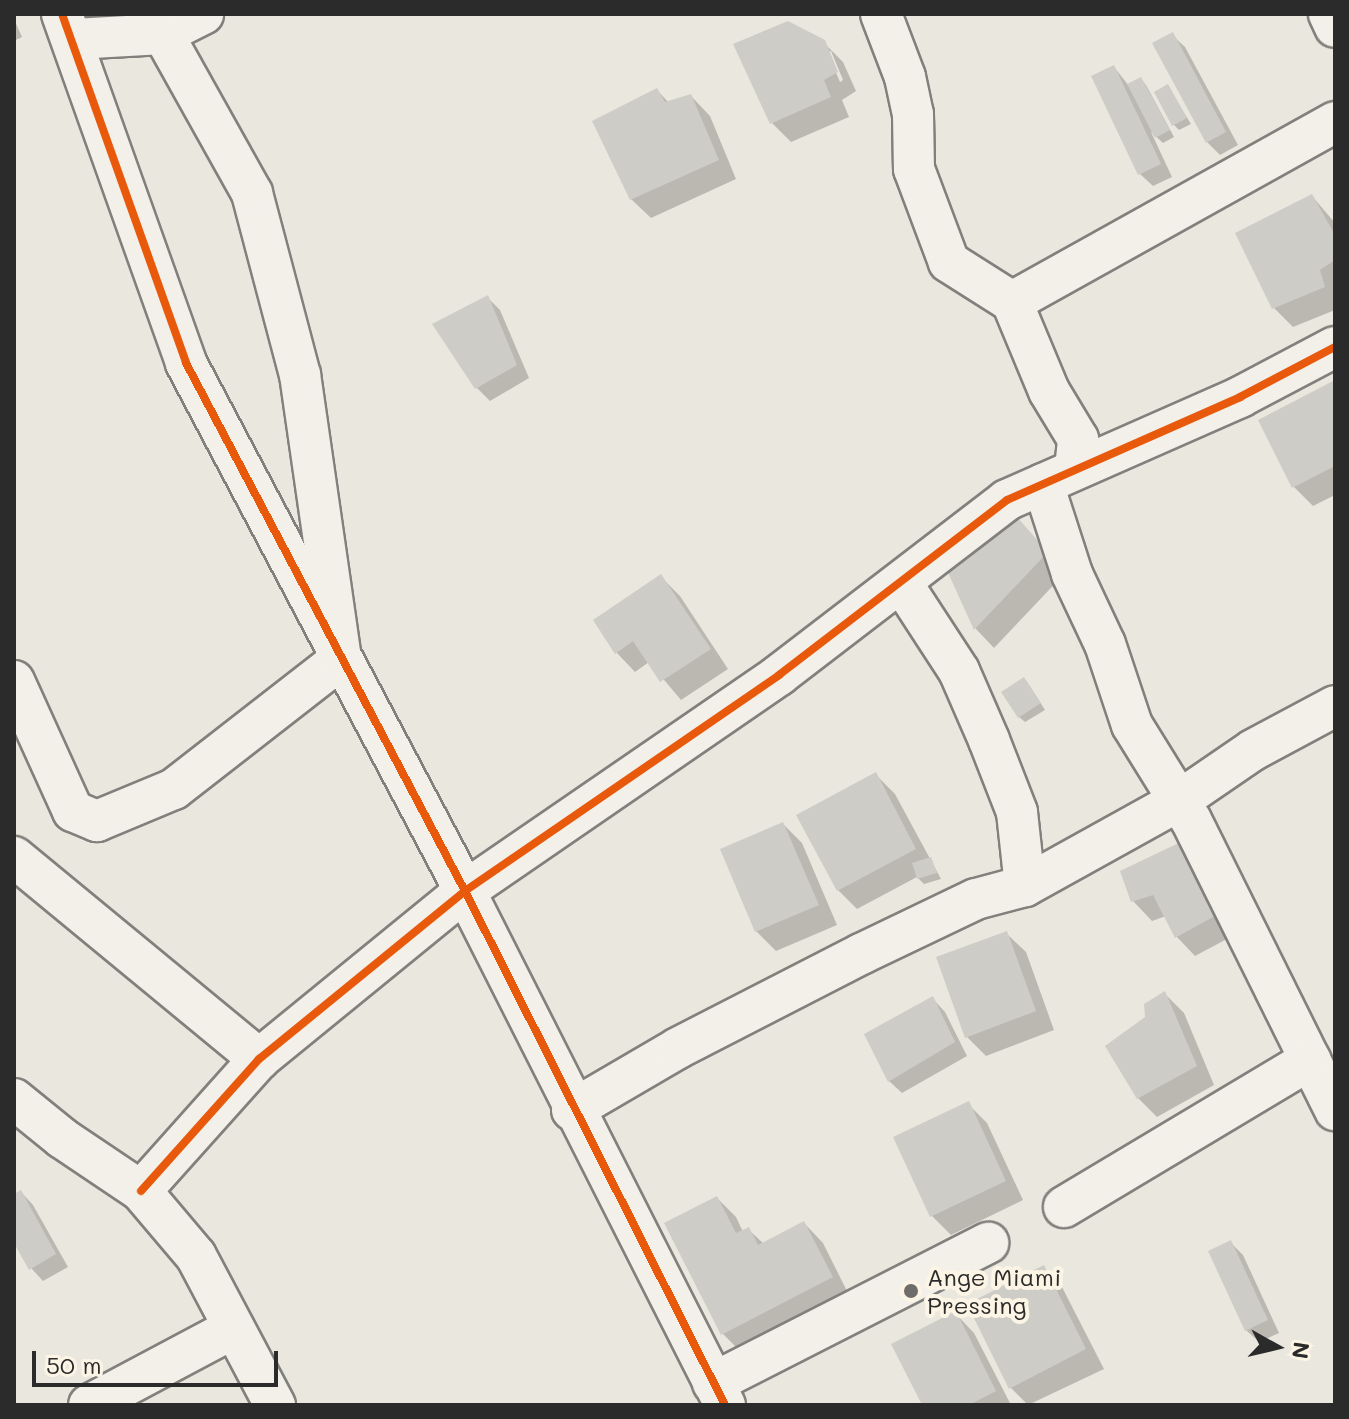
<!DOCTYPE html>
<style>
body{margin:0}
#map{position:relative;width:1349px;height:1419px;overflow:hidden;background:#eae7df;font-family:Mali,sans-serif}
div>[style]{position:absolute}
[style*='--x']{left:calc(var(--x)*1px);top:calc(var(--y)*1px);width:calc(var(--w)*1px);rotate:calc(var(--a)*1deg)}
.shadow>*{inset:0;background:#0003}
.building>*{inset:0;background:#ceccc6}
.roads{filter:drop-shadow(2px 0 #81807c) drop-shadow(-2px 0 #81807c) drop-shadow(0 2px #81807c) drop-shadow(0 -2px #81807c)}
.minor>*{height:40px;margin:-20px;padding:0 20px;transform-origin:20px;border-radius:20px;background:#f3f0ea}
.cycleway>*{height:8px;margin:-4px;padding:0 4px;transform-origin:4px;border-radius:4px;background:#e8590c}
.dots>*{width:22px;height:22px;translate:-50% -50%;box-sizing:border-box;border:4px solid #fcf5e5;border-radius:50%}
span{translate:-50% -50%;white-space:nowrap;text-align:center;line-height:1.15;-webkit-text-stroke:8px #fcf5e5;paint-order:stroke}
.poi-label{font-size:24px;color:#2b2b2b}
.left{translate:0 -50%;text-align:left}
.frame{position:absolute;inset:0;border:16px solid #2b2b2b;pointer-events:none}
.north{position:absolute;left:1237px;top:1307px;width:80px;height:80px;-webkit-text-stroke:6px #fcf5e5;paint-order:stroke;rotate:98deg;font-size:22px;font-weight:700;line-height:32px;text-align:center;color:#2b2b2b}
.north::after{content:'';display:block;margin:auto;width:28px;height:36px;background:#2b2b2b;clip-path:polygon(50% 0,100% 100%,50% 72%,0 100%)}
.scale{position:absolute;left:32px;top:1351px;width:246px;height:36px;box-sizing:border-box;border:4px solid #2b2b2b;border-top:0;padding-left:10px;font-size:24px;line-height:28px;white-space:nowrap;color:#2b2b2b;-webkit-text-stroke:6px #fcf5e5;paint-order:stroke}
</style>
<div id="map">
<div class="shadow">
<i style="clip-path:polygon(14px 19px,22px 37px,14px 41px)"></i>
<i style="clip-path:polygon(1172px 35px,1185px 47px,1238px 145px,1220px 155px,1207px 142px)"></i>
<i style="clip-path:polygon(evenodd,823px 42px,843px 62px,856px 91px,842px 100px,849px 117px,791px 142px,772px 123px,823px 42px,827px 51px,831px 51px,843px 80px,840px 82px,827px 51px)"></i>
<i style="clip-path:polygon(1114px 67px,1129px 86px,1141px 79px,1146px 85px,1174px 137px,1163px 143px,1151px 132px,1172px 177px,1153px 186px,1140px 174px)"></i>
<i style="clip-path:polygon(1168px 87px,1191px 124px,1179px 130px,1174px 125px)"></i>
<i style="clip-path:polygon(657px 90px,669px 103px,691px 96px,710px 116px,736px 179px,651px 218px,631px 199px)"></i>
<i style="clip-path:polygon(1312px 196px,1335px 223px,1335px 310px,1293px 327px,1274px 308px)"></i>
<i style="clip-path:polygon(487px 297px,500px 310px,529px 378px,490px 401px,477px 388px,435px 325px)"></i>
<i style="clip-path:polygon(1335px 384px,1335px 495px,1313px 506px,1294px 487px)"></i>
<i style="clip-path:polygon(1015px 518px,1066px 572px,994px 648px,976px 629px,948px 566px)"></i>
<i style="clip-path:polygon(661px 577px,680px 596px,728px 669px,681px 700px,649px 662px,635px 672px,616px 652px)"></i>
<i style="clip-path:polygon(1029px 685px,1045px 710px,1025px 722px,1019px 717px)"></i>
<i style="clip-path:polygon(876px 775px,895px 794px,941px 879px,924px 884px,917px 877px,857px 909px,838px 890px)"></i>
<i style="clip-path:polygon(783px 824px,802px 843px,837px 925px,776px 951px,756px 931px)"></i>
<i style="clip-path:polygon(1186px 842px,1240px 932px,1195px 956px,1176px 936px,1166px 916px,1152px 921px,1133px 901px)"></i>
<i style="clip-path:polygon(1006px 933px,1026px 952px,1054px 1030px,986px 1056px,967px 1037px)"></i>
<i style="clip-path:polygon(1165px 994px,1184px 1013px,1214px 1085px,1157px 1117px,1138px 1098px,1147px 1018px)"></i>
<i style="clip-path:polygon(933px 999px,945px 1012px,967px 1056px,902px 1093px,889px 1081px)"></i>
<i style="clip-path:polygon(968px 1104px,987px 1123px,1023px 1200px,951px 1235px,932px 1216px)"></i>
<i style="clip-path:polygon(21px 1192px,33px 1205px,68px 1267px,43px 1281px,31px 1268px,14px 1239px,14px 1196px)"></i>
<i style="clip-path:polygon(717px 1198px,736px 1217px,743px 1232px,748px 1229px,764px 1244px,804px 1223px,823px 1243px,850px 1297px,742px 1353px,723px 1334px)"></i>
<i style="clip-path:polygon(1230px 1242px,1243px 1255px,1279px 1333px,1259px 1342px,1246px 1330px)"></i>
<i style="clip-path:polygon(1043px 1268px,1062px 1287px,1104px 1369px,1028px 1405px,1011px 1388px)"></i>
<i style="clip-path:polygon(955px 1313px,974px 1333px,1011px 1405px,924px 1405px)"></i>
</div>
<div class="building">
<i style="clip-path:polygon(788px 21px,825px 40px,838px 72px,824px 80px,831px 97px,770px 124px,733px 44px)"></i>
<i style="clip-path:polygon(1173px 32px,1226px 132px,1206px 143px,1152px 43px)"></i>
<i style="clip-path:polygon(1114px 65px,1161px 164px,1138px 175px,1091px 76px)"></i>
<i style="clip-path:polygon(1141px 77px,1170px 130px,1155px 138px,1127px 84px)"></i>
<i style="clip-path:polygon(1168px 84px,1187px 118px,1172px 126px,1154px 92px)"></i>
<i style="clip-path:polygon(657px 88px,665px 102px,691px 94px,719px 160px,630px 200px,592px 121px)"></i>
<i style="clip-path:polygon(1312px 194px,1335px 235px,1335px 260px,1320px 270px,1325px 287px,1272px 309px,1235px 233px)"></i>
<i style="clip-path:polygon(488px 295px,517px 365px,475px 389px,432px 324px)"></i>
<i style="clip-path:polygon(1335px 380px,1335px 466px,1292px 488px,1258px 420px)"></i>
<i style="clip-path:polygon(1015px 515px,1048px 552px,974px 630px,945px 566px)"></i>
<i style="clip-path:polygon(661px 574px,711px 649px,660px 682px,633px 641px,615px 654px,593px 620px)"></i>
<i style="clip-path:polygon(1024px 677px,1041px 703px,1018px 718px,1001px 692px)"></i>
<i style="clip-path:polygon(876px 772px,916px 849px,837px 891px,796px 815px)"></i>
<i style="clip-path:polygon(783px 822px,819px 905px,755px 932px,720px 849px)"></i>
<i style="clip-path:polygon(1187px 839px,1222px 912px,1175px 938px,1153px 895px,1131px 902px,1120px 871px)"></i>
<i style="clip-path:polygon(931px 857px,937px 873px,917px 879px,912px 863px)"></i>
<i style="clip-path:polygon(1007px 931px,1036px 1011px,965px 1038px,936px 957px)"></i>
<i style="clip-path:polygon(1165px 991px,1197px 1066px,1137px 1099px,1105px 1046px,1145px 1017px,1144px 1004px)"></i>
<i style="clip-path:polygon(933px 996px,955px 1042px,888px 1082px,864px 1034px)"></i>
<i style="clip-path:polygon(969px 1101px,1006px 1181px,930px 1217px,893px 1137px)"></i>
<i style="clip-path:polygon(21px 1190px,56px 1254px,29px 1270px,14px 1243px,14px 1194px)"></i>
<i style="clip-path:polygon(717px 1196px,736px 1233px,749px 1227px,758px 1245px,804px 1221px,833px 1277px,721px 1335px,664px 1223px)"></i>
<i style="clip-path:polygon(1231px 1240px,1268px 1320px,1245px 1331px,1208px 1251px)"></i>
<i style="clip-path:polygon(1044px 1265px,1086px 1349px,1009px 1389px,967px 1304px)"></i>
<i style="clip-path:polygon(956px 1311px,996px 1391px,969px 1405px,922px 1405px,891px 1344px)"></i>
</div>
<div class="roads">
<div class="minor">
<i style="--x:62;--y:14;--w:370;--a:70.4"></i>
<i style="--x:186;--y:363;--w:597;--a:62.15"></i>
<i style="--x:465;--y:891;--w:576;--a:63.17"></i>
<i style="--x:881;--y:14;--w:67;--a:69.1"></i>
<i style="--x:905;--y:77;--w:38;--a:78"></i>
<i style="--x:913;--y:114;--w:55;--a:89"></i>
<i style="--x:914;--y:169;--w:99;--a:69.4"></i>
<i style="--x:949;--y:262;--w:75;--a:32.4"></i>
<i style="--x:1329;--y:14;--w:14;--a:65"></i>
<i style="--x:74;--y:39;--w:89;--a:-3.2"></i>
<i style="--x:163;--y:34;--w:45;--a:-26.6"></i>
<i style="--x:1075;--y:469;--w:30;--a:-84"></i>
<i style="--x:1078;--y:439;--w:56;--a:-121.1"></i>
<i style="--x:1049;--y:391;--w:96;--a:-112.6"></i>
<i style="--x:1012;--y:302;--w:370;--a:-29.1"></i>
<i style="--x:1043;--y:484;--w:95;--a:72.1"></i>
<i style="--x:1072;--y:574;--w:77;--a:64.8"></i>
<i style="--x:1105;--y:644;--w:85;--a:71.6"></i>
<i style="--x:1132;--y:725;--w:112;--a:58.2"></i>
<i style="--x:1191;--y:820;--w:324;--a:63.6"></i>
<i style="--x:14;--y:681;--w:143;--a:65.6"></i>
<i style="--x:73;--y:811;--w:26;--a:23"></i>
<i style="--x:97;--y:821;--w:83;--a:-22.6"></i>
<i style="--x:174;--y:789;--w:212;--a:-37.9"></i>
<i style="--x:341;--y:659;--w:287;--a:-98.2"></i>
<i style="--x:300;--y:375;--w:188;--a:-104.8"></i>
<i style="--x:252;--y:193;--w:182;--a:-119.2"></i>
<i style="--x:14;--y:857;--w:318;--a:39.5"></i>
<i style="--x:1025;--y:886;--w:177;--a:-29"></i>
<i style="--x:1180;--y:800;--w:88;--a:-34.4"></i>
<i style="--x:1253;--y:750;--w:93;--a:-28.2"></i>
<i style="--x:14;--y:1099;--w:62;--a:39.1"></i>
<i style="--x:62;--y:1138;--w:95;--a:33.9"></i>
<i style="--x:141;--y:1191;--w:85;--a:49.8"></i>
<i style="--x:196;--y:1256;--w:169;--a:62.1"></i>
<i style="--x:572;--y:1110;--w:123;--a:-30.3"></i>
<i style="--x:678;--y:1048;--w:206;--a:-27.2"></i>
<i style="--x:861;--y:954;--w:127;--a:-25.6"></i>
<i style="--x:976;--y:899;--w:51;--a:-14.9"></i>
<i style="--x:1025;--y:886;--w:74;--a:-96.2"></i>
<i style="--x:1017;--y:812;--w:77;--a:-111.3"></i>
<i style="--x:989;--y:740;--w:75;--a:-113.5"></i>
<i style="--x:959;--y:671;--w:106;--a:-123.1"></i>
<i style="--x:141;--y:1191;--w:177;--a:-48.2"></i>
<i style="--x:259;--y:1059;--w:266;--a:-39.2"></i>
<i style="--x:465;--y:891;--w:381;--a:-34.5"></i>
<i style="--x:779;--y:675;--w:287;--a:-37.5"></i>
<i style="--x:1007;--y:500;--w:255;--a:-23.8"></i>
<i style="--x:1240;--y:397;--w:107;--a:-27.8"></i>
<i style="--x:1064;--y:1207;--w:287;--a:-30.9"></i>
<i style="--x:713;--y:1383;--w:309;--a:-27"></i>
<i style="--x:89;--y:1405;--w:164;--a:-28"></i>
</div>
</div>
<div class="cycleway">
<i style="--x:62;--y:14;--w:370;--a:70.4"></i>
<i style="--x:186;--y:363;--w:597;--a:62.15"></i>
<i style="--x:465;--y:891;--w:576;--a:63.17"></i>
<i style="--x:141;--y:1191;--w:177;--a:-48.2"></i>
<i style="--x:259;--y:1059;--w:266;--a:-39.2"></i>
<i style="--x:465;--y:891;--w:381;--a:-34.5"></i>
<i style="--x:779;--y:675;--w:287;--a:-37.5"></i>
<i style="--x:1007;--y:500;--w:255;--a:-23.8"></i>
<i style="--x:1240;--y:397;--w:107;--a:-27.8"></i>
</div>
<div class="dots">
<i style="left:911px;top:1291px;background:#6e6d6a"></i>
</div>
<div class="poi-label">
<span class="left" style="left:927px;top:1291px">Ange Miami<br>Pressing</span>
</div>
<div class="frame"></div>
<div class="north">N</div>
<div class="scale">50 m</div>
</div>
